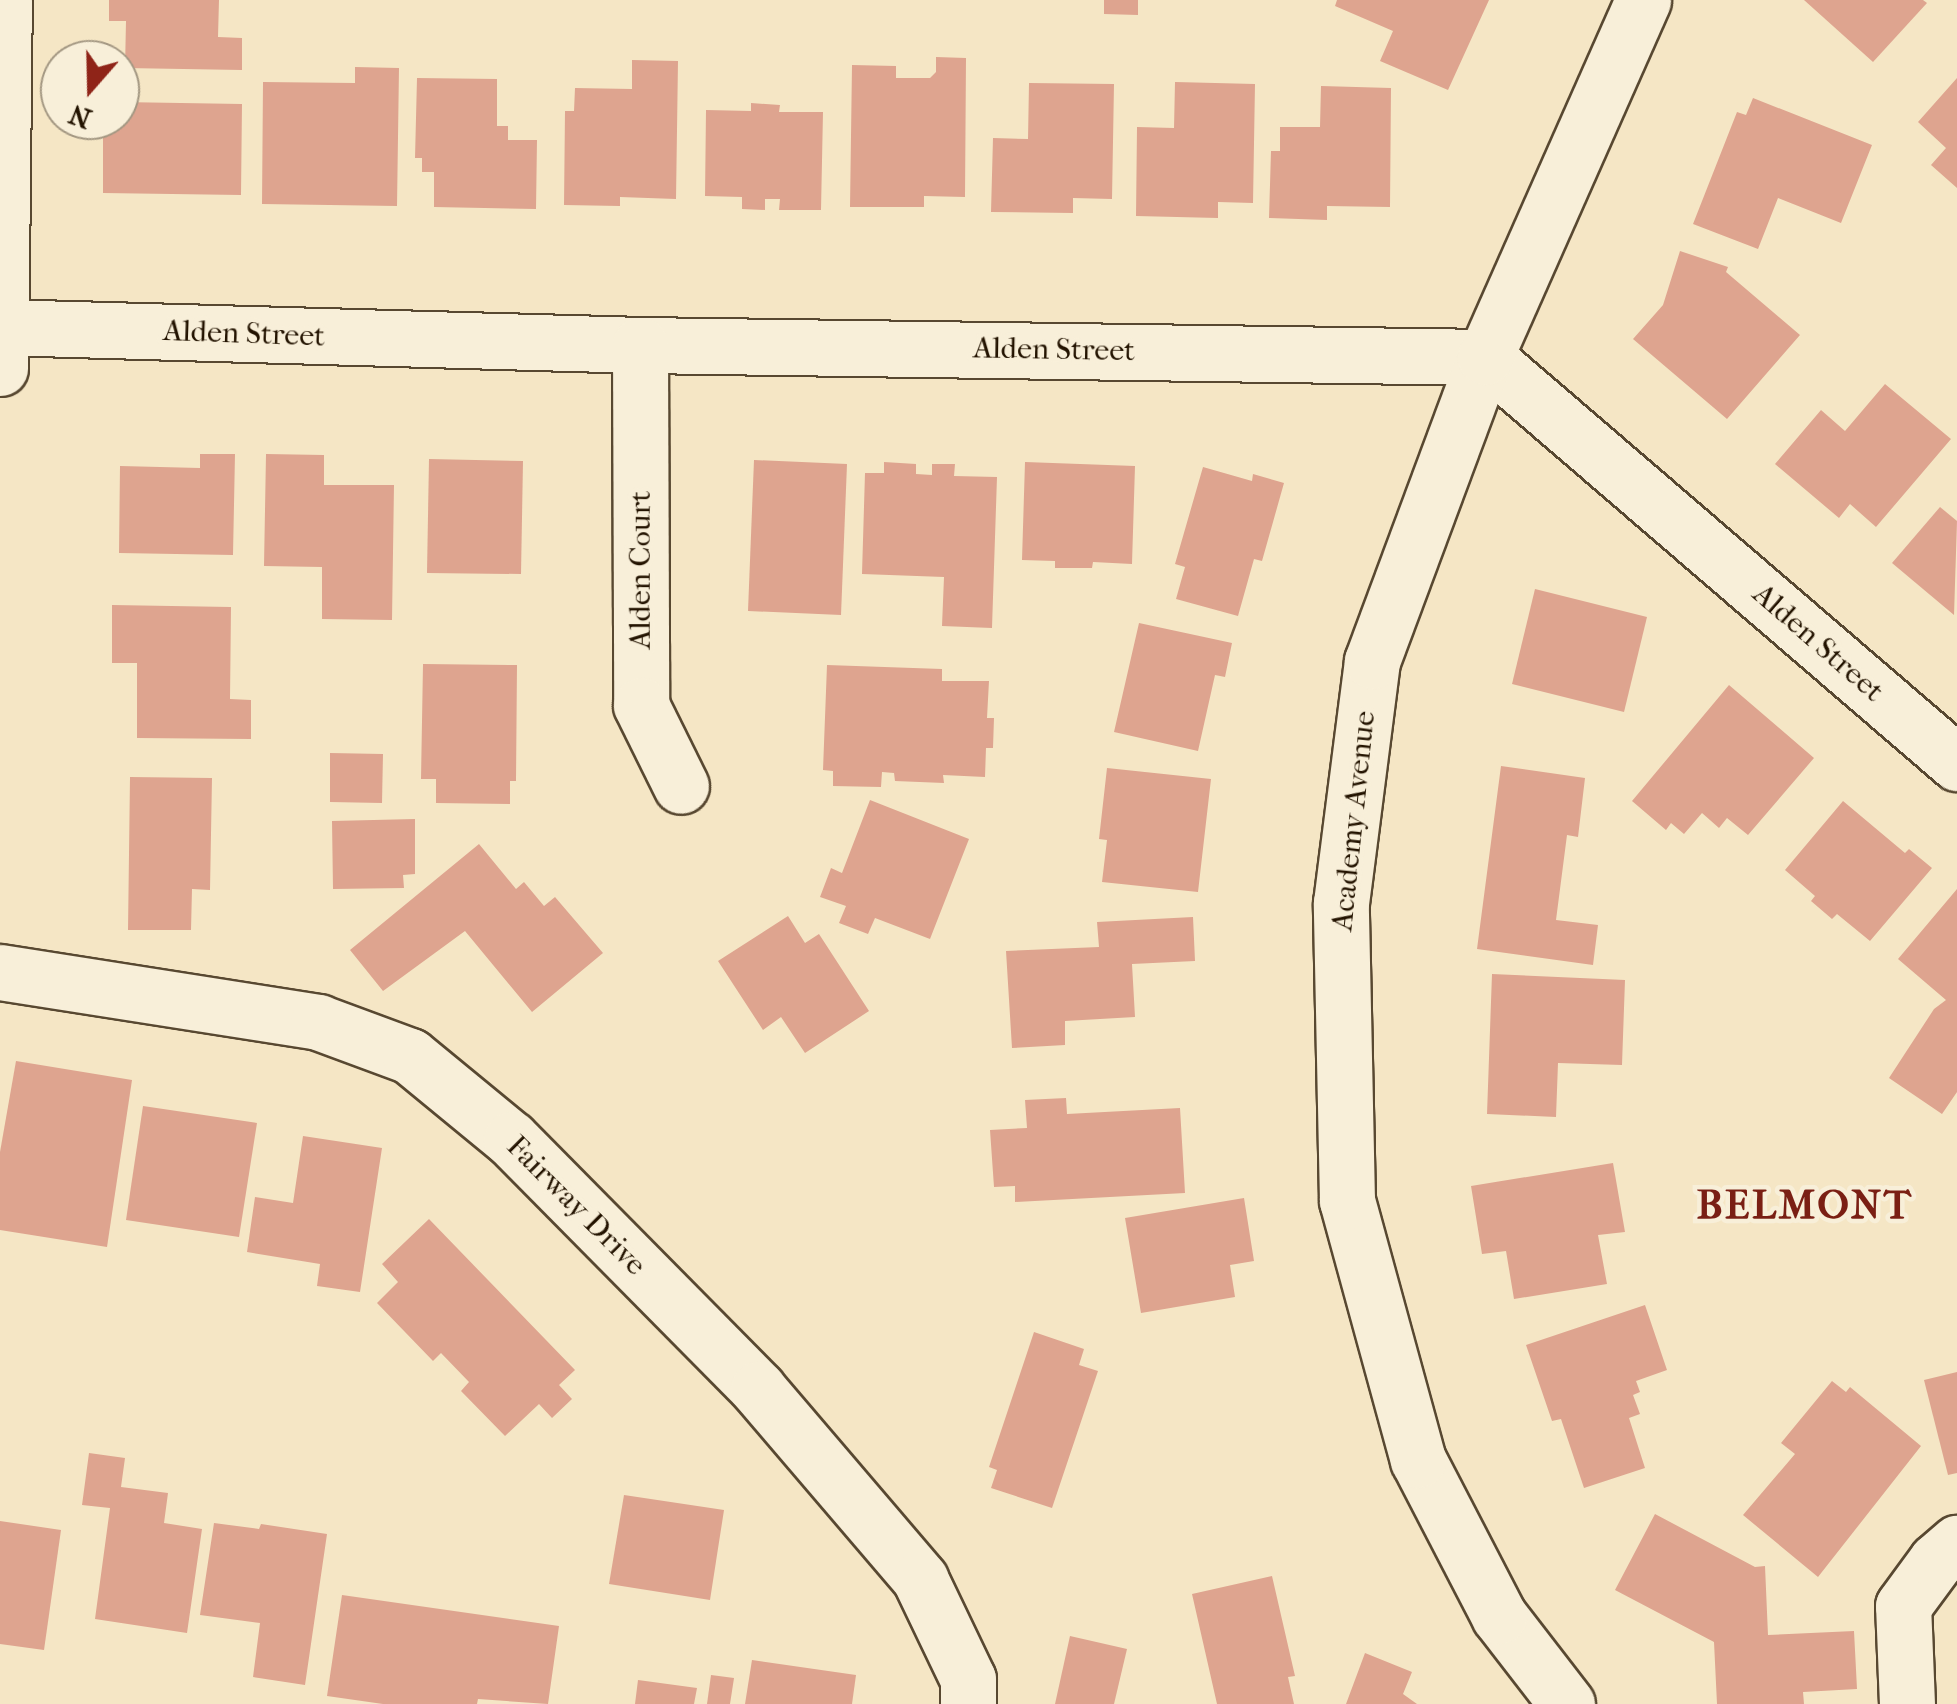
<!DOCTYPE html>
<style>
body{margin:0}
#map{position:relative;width:1957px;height:1704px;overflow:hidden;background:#f5e6c5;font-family:"IM FELL French Canon",serif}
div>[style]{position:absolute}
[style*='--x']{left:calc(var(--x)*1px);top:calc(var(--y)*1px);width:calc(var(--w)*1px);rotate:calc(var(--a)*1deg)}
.building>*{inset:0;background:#dea48f}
.roads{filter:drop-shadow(2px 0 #584831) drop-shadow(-2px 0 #584831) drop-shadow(0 2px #584831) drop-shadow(0 -2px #584831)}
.minor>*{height:55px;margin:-27.5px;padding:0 27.5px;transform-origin:27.5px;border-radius:27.5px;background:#f8efd9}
span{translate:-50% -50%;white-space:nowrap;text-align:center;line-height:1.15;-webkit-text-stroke:9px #f8efd9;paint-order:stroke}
.street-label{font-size:30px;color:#231300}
.district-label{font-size:40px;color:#7a1f14;font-weight:700;letter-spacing:2.5px}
.north{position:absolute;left:40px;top:40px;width:100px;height:100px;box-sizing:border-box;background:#f8efd9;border:2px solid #a39782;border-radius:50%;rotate:200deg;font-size:28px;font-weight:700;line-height:40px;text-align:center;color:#231300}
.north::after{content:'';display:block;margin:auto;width:35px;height:45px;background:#8f2418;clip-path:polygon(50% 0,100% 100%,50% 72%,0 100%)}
</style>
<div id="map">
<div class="building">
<i style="clip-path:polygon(109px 0,219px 0,218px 37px,242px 38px,242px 70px,125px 68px,126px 21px,109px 21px)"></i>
<i style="clip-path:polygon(1104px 0,1138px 0,1138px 15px,1104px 14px)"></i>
<i style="clip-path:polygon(1337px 0,1489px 0,1448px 90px,1380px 61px,1393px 31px,1335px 6px)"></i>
<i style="clip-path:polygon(1804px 0,1923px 0,1927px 3px,1873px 62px)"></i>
<i style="clip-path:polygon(936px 57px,966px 58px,965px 197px,924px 196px,924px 207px,850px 207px,852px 65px,896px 66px,896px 78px,930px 78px,936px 72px)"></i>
<i style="clip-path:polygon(632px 60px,678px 61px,676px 199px,620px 197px,620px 206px,564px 205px,565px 111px,574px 111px,575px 88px,632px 89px)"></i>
<i style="clip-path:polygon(355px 67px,399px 68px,397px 206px,262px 204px,263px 82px,355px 83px)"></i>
<i style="clip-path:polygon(417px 78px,497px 79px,497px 126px,508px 126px,508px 140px,537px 140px,536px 209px,434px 207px,434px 172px,422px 172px,422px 158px,415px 158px)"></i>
<i style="clip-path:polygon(1957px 78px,1957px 188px,1931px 165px,1946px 148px,1918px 122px)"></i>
<i style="clip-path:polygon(1175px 82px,1255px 84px,1253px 203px,1218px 202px,1218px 218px,1136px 216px,1137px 127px,1174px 128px)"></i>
<i style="clip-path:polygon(1029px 83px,1114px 84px,1112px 199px,1073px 198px,1073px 213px,991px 212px,993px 138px,1028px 139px)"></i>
<i style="clip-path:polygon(1321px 86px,1391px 88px,1390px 207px,1327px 206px,1327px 220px,1269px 218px,1271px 151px,1280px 151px,1280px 127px,1320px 127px)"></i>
<i style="clip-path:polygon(1753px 98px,1872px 145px,1841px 223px,1778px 198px,1758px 249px,1693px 224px,1737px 112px,1746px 115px)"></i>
<i style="clip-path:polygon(120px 102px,242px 104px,241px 195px,103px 193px,103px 120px,120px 120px)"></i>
<i style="clip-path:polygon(751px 103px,780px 105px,779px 112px,823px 112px,821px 210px,779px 210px,780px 199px,765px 199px,765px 210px,742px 209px,742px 197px,705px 196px,706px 110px,751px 111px)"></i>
<i style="clip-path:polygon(1680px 251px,1728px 267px,1726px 272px,1800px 335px,1727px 419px,1633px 339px,1663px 305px)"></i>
<i style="clip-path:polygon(1885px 384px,1951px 439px,1876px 527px,1850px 504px,1839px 518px,1775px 464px,1821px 410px,1845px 431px)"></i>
<i style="clip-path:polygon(200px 454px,235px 454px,233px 555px,119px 553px,120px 466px,200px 468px)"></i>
<i style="clip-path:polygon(266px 454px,324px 455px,324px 485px,394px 485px,392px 620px,322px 619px,322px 567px,264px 566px)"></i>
<i style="clip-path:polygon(429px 459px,523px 461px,521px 574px,427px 573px)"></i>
<i style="clip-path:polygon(754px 460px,847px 464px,841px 615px,748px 611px)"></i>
<i style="clip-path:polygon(884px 462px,916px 464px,916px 474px,932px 475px,932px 464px,955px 464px,954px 476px,997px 477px,992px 628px,942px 626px,944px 577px,862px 574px,865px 473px,884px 473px)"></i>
<i style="clip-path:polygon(1025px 462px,1135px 466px,1132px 564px,1093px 562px,1092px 568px,1055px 568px,1055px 561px,1022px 560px)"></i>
<i style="clip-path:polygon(1203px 467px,1252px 481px,1253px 474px,1284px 483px,1262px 561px,1254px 559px,1238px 616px,1176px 599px,1185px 567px,1175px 564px)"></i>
<i style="clip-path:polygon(1940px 507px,1957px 521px,1954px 615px,1892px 563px)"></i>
<i style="clip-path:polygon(1535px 589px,1647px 617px,1624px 712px,1512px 684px)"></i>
<i style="clip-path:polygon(112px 605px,231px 607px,230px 699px,251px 700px,251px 739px,137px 738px,137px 663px,112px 663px)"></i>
<i style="clip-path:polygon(1139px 623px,1232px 643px,1225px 677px,1215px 675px,1198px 751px,1114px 732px)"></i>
<i style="clip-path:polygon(423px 664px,517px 665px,516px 781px,510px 781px,510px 804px,436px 803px,436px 779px,421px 779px)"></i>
<i style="clip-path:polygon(827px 665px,942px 669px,942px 681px,989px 681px,987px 718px,994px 718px,993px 748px,986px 748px,985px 777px,943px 775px,944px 783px,895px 781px,894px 773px,882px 772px,881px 787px,833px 786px,833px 771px,823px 770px)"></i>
<i style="clip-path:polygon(1729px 685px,1814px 758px,1748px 835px,1727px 818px,1719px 828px,1702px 813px,1684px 834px,1671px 823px,1666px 830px,1632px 801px)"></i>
<i style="clip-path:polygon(330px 753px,383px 754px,382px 803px,330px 802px)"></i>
<i style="clip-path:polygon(1501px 766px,1585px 778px,1578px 837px,1567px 835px,1556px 920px,1598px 925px,1593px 965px,1477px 949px)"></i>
<i style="clip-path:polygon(1107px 768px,1211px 779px,1198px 892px,1102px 882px,1107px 840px,1099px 839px)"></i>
<i style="clip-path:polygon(130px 777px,212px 778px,210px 890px,192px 889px,191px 930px,128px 930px)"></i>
<i style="clip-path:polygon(870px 800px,969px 839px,930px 939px,875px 918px,868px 934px,839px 923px,846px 906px,820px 897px,831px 868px,842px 873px)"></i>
<i style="clip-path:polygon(1843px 801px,1905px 853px,1909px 849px,1932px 868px,1870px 941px,1837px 914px,1832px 919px,1811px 901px,1815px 896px,1785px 870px)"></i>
<i style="clip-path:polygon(415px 819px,415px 874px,403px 875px,404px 888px,333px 889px,332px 821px)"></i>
<i style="clip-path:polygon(479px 844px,516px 889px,524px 882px,544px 906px,555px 897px,603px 953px,532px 1012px,465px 931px,383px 991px,350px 950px)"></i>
<i style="clip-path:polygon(1957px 889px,1957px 1092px,1942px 1114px,1889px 1078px,1934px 1009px,1946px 1000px,1898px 959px)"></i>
<i style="clip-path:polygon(788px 916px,805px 943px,819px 934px,869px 1011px,805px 1053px,781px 1017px,763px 1030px,718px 961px)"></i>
<i style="clip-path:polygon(1193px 917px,1195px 961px,1132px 964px,1135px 1017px,1065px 1021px,1065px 1045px,1012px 1048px,1006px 951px,1099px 947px,1097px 922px)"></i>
<i style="clip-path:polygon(1492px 974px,1625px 980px,1622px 1065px,1558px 1063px,1556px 1117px,1487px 1114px)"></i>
<i style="clip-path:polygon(16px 1061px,132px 1080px,107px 1247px,0 1230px,0 1152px)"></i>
<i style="clip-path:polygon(1066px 1098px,1067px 1114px,1180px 1108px,1185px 1193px,1015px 1202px,1015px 1186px,994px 1187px,990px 1130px,1027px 1128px,1025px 1100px)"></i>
<i style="clip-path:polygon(143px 1106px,257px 1123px,239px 1237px,126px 1220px)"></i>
<i style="clip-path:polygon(303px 1136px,382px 1148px,360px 1292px,317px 1286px,320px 1264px,247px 1252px,255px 1197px,293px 1203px)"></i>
<i style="clip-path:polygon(1613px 1163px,1625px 1232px,1598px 1235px,1607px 1284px,1514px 1299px,1506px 1251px,1482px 1254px,1471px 1186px)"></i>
<i style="clip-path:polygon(1244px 1198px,1254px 1261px,1230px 1265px,1235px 1297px,1141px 1313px,1125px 1218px)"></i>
<i style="clip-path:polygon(429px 1219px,575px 1370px,559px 1385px,572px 1399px,552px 1418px,539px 1404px,505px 1436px,461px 1391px,469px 1382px,441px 1353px,433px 1361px,377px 1303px,398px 1282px,382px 1264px)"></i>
<i style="clip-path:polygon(1645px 1305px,1667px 1370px,1636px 1381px,1640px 1392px,1633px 1395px,1640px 1414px,1629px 1418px,1645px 1468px,1584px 1488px,1561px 1419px,1552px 1421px,1526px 1345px)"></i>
<i style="clip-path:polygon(1034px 1332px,1084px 1349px,1079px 1365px,1098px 1371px,1052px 1508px,991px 1488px,997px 1470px,989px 1467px)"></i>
<i style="clip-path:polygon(1957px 1372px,1957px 1473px,1948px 1475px,1924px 1380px)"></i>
<i style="clip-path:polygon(1832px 1381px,1846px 1392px,1850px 1387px,1921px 1446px,1818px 1577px,1743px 1515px,1795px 1454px,1781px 1443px)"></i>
<i style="clip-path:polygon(89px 1453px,125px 1458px,121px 1487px,168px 1493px,164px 1523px,202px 1529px,187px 1633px,95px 1619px,110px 1508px,82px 1505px)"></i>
<i style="clip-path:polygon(624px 1495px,724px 1510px,710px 1600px,609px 1584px)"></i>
<i style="clip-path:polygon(1655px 1514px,1755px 1567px,1765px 1566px,1768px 1635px,1854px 1631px,1857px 1689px,1803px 1692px,1804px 1704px,1717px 1704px,1714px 1642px,1615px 1590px)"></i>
<i style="clip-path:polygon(0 1521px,61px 1530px,44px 1650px,0 1644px)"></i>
<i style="clip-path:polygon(214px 1523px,259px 1529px,261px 1524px,327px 1534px,305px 1685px,253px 1677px,260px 1623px,200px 1615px)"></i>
<i style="clip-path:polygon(1272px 1576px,1295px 1676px,1288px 1677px,1294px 1704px,1217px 1704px,1192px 1594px)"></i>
<i style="clip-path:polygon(342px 1595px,559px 1626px,548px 1704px,478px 1699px,477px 1704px,383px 1704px,327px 1696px)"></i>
<i style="clip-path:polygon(1070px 1636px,1127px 1649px,1114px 1704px,1055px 1704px)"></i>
<i style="clip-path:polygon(1365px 1653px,1412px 1672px,1403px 1694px,1417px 1704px,1346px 1704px)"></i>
<i style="clip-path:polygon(752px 1660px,856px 1675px,852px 1704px,745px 1704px)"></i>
<i style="clip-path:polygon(711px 1675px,734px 1678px,730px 1704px,707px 1704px)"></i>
<i style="clip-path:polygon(638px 1680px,697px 1688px,694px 1704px,635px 1704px)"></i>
</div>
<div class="roads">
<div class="minor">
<i style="--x:1;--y:327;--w:639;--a:1.61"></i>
<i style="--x:640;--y:345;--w:845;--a:0.81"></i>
<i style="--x:1485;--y:357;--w:623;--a:40.7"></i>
<i style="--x:640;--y:345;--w:360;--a:89.8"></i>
<i style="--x:641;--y:705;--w:90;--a:63.7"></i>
<i style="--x:0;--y:368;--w:368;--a:-89.4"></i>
<i style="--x:0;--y:972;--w:322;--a:8.9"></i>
<i style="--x:318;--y:1022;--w:98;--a:20.3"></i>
<i style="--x:410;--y:1056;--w:131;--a:39.4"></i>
<i style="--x:511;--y:1139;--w:351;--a:45.3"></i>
<i style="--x:758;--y:1389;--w:250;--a:49.5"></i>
<i style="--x:920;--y:1579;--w:111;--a:64.4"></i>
<i style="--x:968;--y:1679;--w:25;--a:90"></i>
<i style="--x:1567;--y:1704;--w:111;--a:-127.7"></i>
<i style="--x:1499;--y:1616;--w:176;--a:-117.4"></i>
<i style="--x:1418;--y:1460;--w:269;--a:-105.3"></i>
<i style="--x:1347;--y:1201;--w:298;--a:-91.2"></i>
<i style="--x:1341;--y:903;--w:244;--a:-82.7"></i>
<i style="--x:1372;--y:661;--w:324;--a:-69.6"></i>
<i style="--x:1485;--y:357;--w:390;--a:-66.1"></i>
<i style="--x:1907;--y:1704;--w:98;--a:-92.3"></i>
<i style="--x:1903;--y:1606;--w:56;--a:-53.7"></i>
<i style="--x:1936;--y:1561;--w:28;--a:-41"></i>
</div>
</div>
<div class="street-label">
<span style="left:244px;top:334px;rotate:2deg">Alden Street</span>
<span style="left:1054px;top:350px;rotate:1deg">Alden Street</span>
<span style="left:641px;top:570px;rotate:-90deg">Alden Court</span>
<span style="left:1818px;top:643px;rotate:41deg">Alden Street</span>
<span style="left:1354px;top:821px;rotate:-84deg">Academy Avenue</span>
<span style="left:576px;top:1206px;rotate:45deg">Fairway Drive</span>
</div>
<div class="district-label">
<span style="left:1805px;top:1205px">BELMONT</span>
</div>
<div class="north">N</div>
</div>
